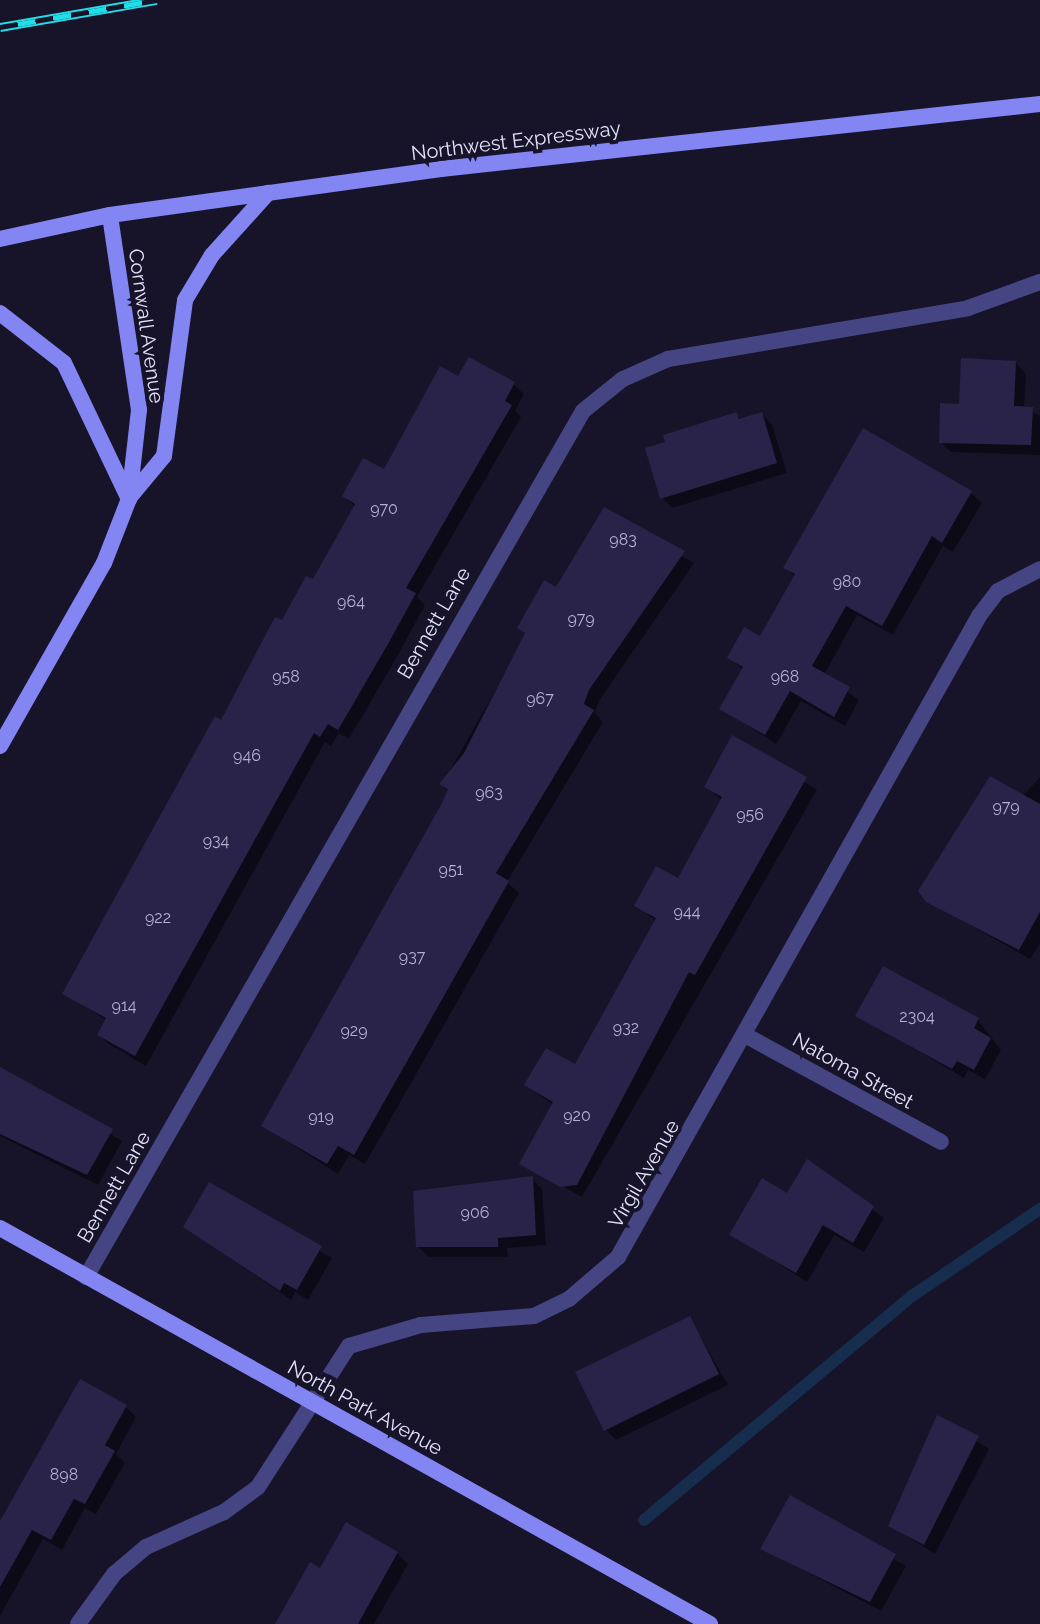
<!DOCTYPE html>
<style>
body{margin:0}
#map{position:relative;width:1040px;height:1624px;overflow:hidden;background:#17142a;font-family:Raleway,sans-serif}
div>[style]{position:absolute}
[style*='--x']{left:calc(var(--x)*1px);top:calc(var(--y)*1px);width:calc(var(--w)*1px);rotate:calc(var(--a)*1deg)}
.shadow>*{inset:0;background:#0007}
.stream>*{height:12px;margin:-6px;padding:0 6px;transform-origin:6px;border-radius:6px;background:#162d4d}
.building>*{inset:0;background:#292249}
.street>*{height:16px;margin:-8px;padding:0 8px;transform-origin:8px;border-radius:8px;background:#454584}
.secondary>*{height:16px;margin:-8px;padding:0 8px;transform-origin:8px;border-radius:8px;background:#8285f2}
.rail>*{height:9px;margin-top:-4.5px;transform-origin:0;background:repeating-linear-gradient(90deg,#17142a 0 18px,#22dce7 0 36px);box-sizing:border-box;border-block:2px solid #22dce7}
span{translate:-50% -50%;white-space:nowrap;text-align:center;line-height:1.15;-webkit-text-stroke:8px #17142a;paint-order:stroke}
.number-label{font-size:16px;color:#b4b1cf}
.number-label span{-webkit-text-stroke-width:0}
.street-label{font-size:20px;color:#e3e1fc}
</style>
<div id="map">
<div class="shadow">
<i style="clip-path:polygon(1016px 363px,1026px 374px,1024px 408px,1040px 416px,1040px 455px,951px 452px,941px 442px,961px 406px)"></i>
<i style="clip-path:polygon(459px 378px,513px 384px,524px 394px,515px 411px,521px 417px,417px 597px,425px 605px,398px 655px,349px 739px,339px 733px,331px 746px,325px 742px,146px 1066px,110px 1045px,99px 1035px,107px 1021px,65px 993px,222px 722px,314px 582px,355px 507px,344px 496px,385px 472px)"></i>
<i style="clip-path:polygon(737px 414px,742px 420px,762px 414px,772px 425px,787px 473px,672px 508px,662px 497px)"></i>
<i style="clip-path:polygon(971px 493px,982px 503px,953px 552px,943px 546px,893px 635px,857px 615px,824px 675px,859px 700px,845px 726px,801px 701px,776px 744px,721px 708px,743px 670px,729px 658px,761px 639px,795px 577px,786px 568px)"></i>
<i style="clip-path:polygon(604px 510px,694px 563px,599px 701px,595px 713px,603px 722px,507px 882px,519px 893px,365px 1164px,349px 1155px,338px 1174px,263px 1126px,449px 791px,442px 784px,527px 635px,519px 628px,557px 590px)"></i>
<i style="clip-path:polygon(732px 738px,817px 790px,582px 1197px,521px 1163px,553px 1105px,526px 1085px,576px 1067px,657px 922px,637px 906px,679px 880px,723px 801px,706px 787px)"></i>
<i style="clip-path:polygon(1040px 777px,1040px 943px,1030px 959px,928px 901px)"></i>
<i style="clip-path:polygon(858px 1015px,978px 1020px,1001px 1050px,985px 1079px,968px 1070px,964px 1078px)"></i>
<i style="clip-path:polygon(0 1069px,122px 1141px,98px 1185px,0 1136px)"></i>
<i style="clip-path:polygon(808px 1162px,884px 1218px,864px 1252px,834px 1235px,807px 1282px,732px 1234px,788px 1196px)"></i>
<i style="clip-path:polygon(532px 1179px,542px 1189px,546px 1245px,507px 1248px,508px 1257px,429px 1257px,418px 1247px)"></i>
<i style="clip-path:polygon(210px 1184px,332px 1258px,308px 1300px,295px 1292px,291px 1300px,185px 1227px)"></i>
<i style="clip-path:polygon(690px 1319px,728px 1385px,616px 1440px,606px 1430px)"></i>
<i style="clip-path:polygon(126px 1407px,136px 1417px,116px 1454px,125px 1463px,96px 1514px,85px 1508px,62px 1550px,43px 1539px,0 1616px,0 1522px)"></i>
<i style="clip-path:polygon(938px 1417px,989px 1449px,935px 1554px,891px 1526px)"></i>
<i style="clip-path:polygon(791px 1498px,906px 1566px,881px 1611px,763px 1549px)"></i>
<i style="clip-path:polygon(397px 1553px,408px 1564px,374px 1624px,290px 1624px,321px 1570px)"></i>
</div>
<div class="stream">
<i style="--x:644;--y:1520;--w:349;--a:-39.9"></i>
<i style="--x:912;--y:1296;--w:155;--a:-34.2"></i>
</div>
<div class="building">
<i style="clip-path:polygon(469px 357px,515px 382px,505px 401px,512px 405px,406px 588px,416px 593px,388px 644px,338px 730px,328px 724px,320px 737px,314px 733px,135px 1056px,97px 1035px,106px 1018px,62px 994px,215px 716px,221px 720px,275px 617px,282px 620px,306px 576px,313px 579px,355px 504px,342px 496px,363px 458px,384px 469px,440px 366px,458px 376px)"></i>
<i style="clip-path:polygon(961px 358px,1016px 361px,1014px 406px,1033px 407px,1031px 445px,939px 443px,940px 403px,959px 404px)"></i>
<i style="clip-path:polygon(737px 412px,739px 419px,762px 412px,777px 463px,660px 499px,645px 448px,665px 442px,663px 435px)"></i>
<i style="clip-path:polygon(863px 428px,972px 491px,942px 543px,932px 536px,882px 626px,846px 606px,812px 666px,850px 687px,834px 717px,790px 691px,765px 735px,719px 709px,743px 667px,727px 658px,744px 627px,760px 636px,795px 574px,783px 568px)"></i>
<i style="clip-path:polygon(604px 507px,685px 551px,589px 690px,584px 704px,594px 710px,496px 873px,509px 881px,354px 1155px,338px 1146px,327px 1164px,261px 1126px,442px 803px,448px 789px,439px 784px,464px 753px,525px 633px,517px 628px,544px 580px,556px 587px)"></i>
<i style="clip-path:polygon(732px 735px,807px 777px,695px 975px,689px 972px,577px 1185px,560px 1187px,519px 1164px,553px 1102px,524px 1085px,546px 1048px,575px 1064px,656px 918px,634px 906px,656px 866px,678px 878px,722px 797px,704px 787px)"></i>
<i style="clip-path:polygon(990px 776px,1040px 804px,1040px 912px,1019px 950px,926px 902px,918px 891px)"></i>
<i style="clip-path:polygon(883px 966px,979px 1018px,974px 1028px,991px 1038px,974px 1070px,957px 1061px,952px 1069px,855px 1016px)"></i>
<i style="clip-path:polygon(0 1067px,113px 1129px,87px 1175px,0 1134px)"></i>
<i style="clip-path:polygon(807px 1159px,874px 1206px,853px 1243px,823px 1225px,796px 1273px,729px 1235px,762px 1178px,787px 1193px)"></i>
<i style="clip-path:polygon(533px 1176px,536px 1235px,498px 1238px,498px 1247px,416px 1247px,413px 1191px)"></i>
<i style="clip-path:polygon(209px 1182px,322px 1246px,297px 1290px,284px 1283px,280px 1291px,183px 1227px)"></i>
<i style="clip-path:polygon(690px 1316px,719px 1374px,604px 1431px,575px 1372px)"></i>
<i style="clip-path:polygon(80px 1379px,127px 1405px,105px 1445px,115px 1451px,85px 1504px,74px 1499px,51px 1540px,32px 1530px,0 1587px,0 1521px)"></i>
<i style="clip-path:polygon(937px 1415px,979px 1436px,924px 1545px,888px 1526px)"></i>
<i style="clip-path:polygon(790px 1495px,896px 1554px,870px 1602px,760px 1549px)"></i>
<i style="clip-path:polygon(346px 1522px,398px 1552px,358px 1624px,275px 1624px,310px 1562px,320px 1568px)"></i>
</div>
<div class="street">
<i style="--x:745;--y:1035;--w:223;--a:28.6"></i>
<i style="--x:86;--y:1277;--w:998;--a:-60.15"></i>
<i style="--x:583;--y:411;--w:51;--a:-38.7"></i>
<i style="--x:623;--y:379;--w:49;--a:-24"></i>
<i style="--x:668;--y:359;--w:304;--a:-9.6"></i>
<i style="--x:968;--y:308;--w:77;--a:-19.9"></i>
<i style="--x:78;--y:1624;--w:62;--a:-54.2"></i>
<i style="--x:114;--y:1574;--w:42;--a:-40.2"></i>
<i style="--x:146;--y:1547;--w:85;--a:-24.2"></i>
<i style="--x:224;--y:1512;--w:42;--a:-36.3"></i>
<i style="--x:258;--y:1487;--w:168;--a:-57.2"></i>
<i style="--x:349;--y:1346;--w:75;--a:-16.3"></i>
<i style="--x:421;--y:1325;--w:113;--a:-4.6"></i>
<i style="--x:534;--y:1316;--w:39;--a:-26"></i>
<i style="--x:569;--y:1299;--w:65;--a:-40.6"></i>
<i style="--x:618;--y:1257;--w:736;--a:-60.61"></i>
<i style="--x:979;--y:616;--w:31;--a:-53"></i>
<i style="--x:998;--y:591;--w:47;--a:-27.6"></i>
</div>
<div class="secondary">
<i style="--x:0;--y:239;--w:113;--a:-12.3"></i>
<i style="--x:110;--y:215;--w:334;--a:-7.9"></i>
<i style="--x:441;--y:169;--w:603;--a:-6.19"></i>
<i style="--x:0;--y:313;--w:81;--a:38"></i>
<i style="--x:64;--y:363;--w:151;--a:64.5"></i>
<i style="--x:130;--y:497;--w:53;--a:-50.3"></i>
<i style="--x:164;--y:456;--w:157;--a:-82.3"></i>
<i style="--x:185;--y:300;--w:52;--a:-59"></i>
<i style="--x:212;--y:255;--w:84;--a:-47.9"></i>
<i style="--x:0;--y:746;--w:210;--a:-60.4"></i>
<i style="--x:104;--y:563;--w:69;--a:-68.7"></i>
<i style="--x:129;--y:499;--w:90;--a:-83.6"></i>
<i style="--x:139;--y:410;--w:197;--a:-98.5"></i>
<i style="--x:0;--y:1228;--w:813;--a:29.15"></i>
</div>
<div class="rail">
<i style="--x:0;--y:27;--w:159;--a:-9.8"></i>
</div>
<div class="number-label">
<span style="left:384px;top:509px">970</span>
<span style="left:623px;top:540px">983</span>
<span style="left:847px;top:582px">980</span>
<span style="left:351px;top:602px">964</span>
<span style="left:581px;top:619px">979</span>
<span style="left:286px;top:677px">958</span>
<span style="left:785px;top:677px">968</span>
<span style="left:540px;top:699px">967</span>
<span style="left:247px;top:756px">946</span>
<span style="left:489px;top:793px">963</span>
<span style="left:1006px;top:807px">979</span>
<span style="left:750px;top:815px">956</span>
<span style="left:216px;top:841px">934</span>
<span style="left:451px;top:870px">951</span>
<span style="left:687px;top:912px">944</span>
<span style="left:158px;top:918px">922</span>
<span style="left:412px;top:957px">937</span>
<span style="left:124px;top:1006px">914</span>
<span style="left:917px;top:1017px">2304</span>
<span style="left:626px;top:1028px">932</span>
<span style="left:354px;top:1031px">929</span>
<span style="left:577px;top:1116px">920</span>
<span style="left:321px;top:1117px">919</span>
<span style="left:475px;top:1213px">906</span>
<span style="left:64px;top:1475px">898</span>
</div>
<div class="street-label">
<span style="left:516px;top:141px;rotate:-7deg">Northwest Expressway</span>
<span style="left:146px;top:326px;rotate:82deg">Cornwall Avenue</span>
<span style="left:434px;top:623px;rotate:-60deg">Bennett Lane</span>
<span style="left:853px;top:1071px;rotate:29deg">Natoma Street</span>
<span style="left:644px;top:1174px;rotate:-60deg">Virgil Avenue</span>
<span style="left:114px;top:1187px;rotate:-60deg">Bennett Lane</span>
<span style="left:365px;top:1408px;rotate:29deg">North Park Avenue</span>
</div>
</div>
